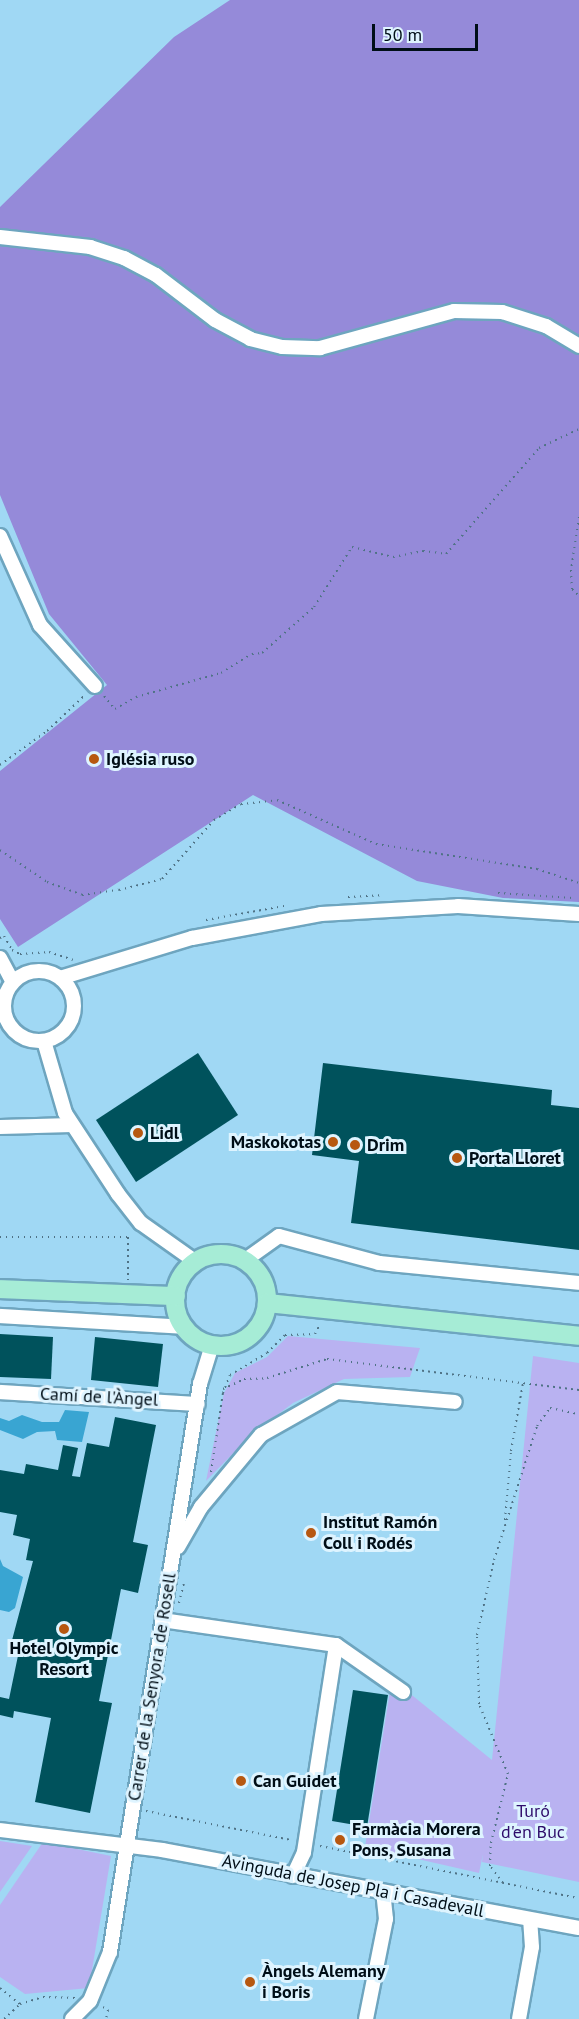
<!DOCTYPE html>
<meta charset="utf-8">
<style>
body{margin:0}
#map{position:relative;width:579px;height:2019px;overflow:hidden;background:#a0d8f4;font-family:"PT Sans",sans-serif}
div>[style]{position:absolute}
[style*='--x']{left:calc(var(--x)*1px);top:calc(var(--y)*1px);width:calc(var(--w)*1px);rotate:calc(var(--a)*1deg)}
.green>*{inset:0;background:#b9b2f1}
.forest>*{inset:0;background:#958ad9}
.water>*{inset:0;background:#39a5d2}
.building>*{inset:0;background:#00525c}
.path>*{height:2px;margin-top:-1px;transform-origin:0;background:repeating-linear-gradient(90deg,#4f7285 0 1.5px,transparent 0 6px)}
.roads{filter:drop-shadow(2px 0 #6ea5bf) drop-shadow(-2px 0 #6ea5bf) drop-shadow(0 2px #6ea5bf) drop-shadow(0 -2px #6ea5bf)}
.minor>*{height:14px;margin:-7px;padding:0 7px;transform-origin:7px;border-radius:7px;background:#fff}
.minor>.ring{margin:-7px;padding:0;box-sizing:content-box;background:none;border:14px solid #fff;border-radius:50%}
.major>*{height:18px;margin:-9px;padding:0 9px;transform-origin:9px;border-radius:9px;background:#a6ecd6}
.major>.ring{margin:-9px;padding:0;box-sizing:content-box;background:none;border:18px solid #a6ecd6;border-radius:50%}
.dots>*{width:16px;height:16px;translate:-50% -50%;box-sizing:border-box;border:3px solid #def4ff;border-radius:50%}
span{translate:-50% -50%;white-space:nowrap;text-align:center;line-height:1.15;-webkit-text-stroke:6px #def4ff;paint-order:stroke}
.poi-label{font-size:18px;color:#000e17;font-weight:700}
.left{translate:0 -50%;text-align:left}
.right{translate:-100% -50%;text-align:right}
.street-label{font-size:18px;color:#000e17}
.park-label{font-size:18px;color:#2e0c6b}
.scale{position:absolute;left:372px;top:24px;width:106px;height:27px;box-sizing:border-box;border:3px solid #000e17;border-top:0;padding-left:8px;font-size:18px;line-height:21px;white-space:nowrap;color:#000e17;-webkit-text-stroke:4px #def4ff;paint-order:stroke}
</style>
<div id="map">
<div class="green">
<i style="clip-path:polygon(288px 1336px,420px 1348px,410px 1377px,344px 1379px,293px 1403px,251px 1435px,206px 1481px,224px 1393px,235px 1373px,267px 1357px)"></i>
<i style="clip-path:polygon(533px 1356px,579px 1363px,579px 1882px,482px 1862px,483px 1854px,479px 1873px,365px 1847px,392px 1679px,492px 1760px)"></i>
<i style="clip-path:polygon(0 1841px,32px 1846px,0 1892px)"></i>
<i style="clip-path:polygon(43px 1842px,111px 1856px,89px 1988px,25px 1994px,0 1977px,0 1905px)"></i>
</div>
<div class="forest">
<i style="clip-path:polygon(230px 0,579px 0,579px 902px,503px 898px,417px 881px,253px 795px,18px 947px,0 919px,0 771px,107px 685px,49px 614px,0 495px,0 207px,174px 37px)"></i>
</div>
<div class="water">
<i style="clip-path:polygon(65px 1410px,89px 1412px,82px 1442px,57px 1440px,55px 1431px,37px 1432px,23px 1439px,0 1430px,0 1418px,9px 1421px,22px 1415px,42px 1422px,59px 1422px)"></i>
<i style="clip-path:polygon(0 1559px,3px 1566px,23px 1577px,15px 1608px,9px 1612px,0 1610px)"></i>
</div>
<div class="building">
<i style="clip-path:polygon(198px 1053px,238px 1115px,136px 1182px,96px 1120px)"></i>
<i style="clip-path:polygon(323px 1063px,552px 1090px,551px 1105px,579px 1108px,579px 1250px,351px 1223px,359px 1161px,312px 1155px)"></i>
<i style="clip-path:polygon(0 1334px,53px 1337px,51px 1379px,0 1377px)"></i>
<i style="clip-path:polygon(95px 1337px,163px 1344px,158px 1387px,91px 1380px)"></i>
<i style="clip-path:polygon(115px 1417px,156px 1425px,133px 1542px,148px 1545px,138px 1593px,121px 1589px,99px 1701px,112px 1703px,90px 1813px,35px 1802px,51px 1718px,14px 1711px,13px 1718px,0 1715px,0 1697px,9px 1699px,20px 1646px,11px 1644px,33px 1561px,26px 1560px,30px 1539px,13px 1535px,17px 1515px,0 1512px,0 1470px,24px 1474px,26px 1464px,58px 1470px,63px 1445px,78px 1448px,72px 1476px,80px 1477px,87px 1443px,109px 1447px)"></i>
<i style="clip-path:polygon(353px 1690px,388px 1695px,367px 1827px,332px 1821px)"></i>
</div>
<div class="path">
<i style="--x:579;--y:517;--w:54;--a:98.6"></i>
<i style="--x:571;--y:570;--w:19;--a:87"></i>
<i style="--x:572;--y:589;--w:10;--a:45"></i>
<i style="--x:104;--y:696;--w:17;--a:50"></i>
<i style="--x:115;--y:709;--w:24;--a:-30"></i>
<i style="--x:136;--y:697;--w:88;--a:-15.8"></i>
<i style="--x:221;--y:673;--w:36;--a:-32"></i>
<i style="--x:252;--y:654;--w:10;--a:-6"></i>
<i style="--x:262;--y:653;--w:69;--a:-41.5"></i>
<i style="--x:314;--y:607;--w:71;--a:-57.7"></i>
<i style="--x:352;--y:547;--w:42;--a:13.7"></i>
<i style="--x:393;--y:557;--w:31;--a:-11"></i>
<i style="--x:423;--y:551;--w:23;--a:7"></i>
<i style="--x:446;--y:554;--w:141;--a:-48.7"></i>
<i style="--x:539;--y:448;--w:44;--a:-25.4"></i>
<i style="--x:0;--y:765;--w:58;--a:-35.9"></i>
<i style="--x:47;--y:731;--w:52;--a:-43.5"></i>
<i style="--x:0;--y:850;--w:57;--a:34.2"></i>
<i style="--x:47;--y:882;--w:37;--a:20"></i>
<i style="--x:82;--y:895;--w:37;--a:-8"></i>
<i style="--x:119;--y:890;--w:44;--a:-14.3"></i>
<i style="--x:162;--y:879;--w:79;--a:-48.6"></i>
<i style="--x:214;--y:820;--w:31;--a:-31"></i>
<i style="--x:241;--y:804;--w:36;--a:-6"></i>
<i style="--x:277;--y:800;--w:108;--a:24"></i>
<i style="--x:376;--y:844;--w:163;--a:8.8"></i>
<i style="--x:537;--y:869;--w:44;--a:18.4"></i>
<i style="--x:498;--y:893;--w:75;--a:3.8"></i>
<i style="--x:348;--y:897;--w:36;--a:-3"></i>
<i style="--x:206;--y:920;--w:84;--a:-10.2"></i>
<i style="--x:0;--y:938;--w:4;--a:-27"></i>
<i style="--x:4;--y:936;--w:16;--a:60"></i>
<i style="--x:12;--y:950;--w:9;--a:27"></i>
<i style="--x:20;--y:954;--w:29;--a:-4"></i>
<i style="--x:49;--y:952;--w:25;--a:18"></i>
<i style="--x:0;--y:1237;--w:128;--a:0"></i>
<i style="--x:128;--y:1237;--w:43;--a:90"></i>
<i style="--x:223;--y:1389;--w:23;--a:-25"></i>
<i style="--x:244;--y:1379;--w:23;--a:-2"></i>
<i style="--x:267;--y:1378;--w:63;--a:-17.6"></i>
<i style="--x:327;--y:1359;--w:254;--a:7"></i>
<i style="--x:211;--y:1472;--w:80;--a:-81.4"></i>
<i style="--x:223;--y:1393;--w:19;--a:-69"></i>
<i style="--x:230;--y:1375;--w:43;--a:-30.7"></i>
<i style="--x:267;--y:1353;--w:25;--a:-45"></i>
<i style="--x:285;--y:1335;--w:30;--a:-2"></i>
<i style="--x:315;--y:1334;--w:11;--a:-63"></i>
<i style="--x:505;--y:1520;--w:69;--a:-85"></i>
<i style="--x:511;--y:1451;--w:69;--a:-80"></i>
<i style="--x:179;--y:1603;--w:21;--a:-76"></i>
<i style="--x:146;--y:1811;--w:148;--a:11.3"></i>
<i style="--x:320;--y:1846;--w:264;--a:11.4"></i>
<i style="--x:503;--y:1883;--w:21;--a:-127"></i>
<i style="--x:490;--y:1866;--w:23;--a:-88"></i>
<i style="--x:491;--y:1843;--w:71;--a:-76.2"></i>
<i style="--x:508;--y:1774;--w:76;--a:-112.5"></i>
<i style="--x:479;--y:1704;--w:69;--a:-91.7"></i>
<i style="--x:477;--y:1635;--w:77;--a:-77.2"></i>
<i style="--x:494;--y:1560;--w:141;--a:-72.2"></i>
<i style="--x:537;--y:1426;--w:22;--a:-54"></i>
<i style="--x:550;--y:1408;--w:30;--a:12"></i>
<i style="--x:0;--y:1988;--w:26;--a:39"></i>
<i style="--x:20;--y:2004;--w:24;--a:-17"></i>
<i style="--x:43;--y:1997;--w:32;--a:2"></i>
<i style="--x:103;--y:2007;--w:6;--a:31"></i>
<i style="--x:108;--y:2010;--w:9;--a:103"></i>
<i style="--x:4;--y:2019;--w:21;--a:-43"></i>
</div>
<div class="roads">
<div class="minor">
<i style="--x:0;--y:237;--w:91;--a:6.3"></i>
<i style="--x:90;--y:247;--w:36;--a:18"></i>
<i style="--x:124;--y:258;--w:36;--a:28"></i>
<i style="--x:156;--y:275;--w:74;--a:37.3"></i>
<i style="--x:215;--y:320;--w:40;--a:28"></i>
<i style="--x:250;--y:339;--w:33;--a:14"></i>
<i style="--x:282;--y:347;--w:38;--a:2"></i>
<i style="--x:320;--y:348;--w:139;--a:-15.4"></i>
<i style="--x:454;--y:311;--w:48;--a:1.2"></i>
<i style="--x:502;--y:312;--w:46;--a:17.7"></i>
<i style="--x:546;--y:326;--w:39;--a:31"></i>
<i style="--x:0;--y:536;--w:98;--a:65.8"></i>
<i style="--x:40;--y:625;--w:82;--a:48"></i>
<i style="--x:0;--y:958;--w:27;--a:62"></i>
<i class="ring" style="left:4px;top:971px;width:56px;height:56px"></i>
<i style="--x:60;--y:978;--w:138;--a:-16.9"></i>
<i style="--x:192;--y:938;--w:131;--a:-10.5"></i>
<i style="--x:321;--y:914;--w:137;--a:-3.3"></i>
<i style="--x:458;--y:906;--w:121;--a:3.8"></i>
<i style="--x:44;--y:1041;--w:75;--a:73.7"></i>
<i style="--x:65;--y:1113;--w:97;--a:56.8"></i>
<i style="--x:118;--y:1194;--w:37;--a:52"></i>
<i style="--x:141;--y:1223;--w:67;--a:35.3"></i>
<i style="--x:0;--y:1127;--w:72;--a:-1.6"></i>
<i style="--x:244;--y:1261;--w:43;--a:-35.5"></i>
<i style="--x:279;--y:1236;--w:104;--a:15.1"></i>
<i style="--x:379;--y:1263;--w:201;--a:5.7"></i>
<i style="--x:0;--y:1316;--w:184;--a:3.4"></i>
<i style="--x:0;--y:1392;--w:198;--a:3.5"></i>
<i style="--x:178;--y:1547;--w:46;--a:-60.1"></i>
<i style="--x:201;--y:1507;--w:94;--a:-50.2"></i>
<i style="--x:261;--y:1435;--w:87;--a:-29.5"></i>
<i style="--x:337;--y:1392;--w:118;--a:4.8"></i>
<i style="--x:162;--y:1620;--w:176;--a:8.2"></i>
<i style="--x:336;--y:1645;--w:82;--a:35"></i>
<i style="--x:0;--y:1830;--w:163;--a:7"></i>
<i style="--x:162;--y:1850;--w:424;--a:10.6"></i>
<i style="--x:293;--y:1876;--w:26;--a:-65"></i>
<i style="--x:304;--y:1852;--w:209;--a:-81.2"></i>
<i style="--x:72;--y:2019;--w:25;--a:-45"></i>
<i style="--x:90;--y:2001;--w:53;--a:-67.8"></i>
<i style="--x:110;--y:1952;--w:575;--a:-81"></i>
<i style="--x:200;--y:1384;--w:41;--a:-72.9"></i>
<i style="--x:366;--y:2019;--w:102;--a:-78.7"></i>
<i style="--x:386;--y:1919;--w:27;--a:-96"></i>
<i style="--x:519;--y:2019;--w:73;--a:-79.8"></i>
<i style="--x:532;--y:1947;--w:27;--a:-94"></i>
</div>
<div class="major">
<i class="ring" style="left:175px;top:1254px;width:74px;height:74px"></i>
<i style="--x:0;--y:1289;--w:176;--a:2.3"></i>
<i style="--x:267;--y:1303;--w:314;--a:6"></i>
</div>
</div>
<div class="dots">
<i style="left:94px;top:759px;background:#b75811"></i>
<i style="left:138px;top:1133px;background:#b75811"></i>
<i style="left:333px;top:1142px;background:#b75811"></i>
<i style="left:355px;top:1145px;background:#b75811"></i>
<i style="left:457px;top:1158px;background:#b75811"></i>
<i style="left:311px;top:1533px;background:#b75811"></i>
<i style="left:64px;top:1629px;background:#b75811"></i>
<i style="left:241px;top:1781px;background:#b75811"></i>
<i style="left:340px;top:1840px;background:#b75811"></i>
<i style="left:250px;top:1982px;background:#b75811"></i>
</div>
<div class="poi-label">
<span class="left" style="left:106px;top:759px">Iglésia ruso</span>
<span class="left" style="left:150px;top:1133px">Lidl</span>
<span class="right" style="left:321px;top:1142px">Maskokotas</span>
<span class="left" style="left:367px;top:1145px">Drim</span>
<span class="left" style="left:469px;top:1158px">Porta Lloret</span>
<span class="left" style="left:323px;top:1533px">Institut Ramón<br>Coll i Rodés</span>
<span style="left:64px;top:1659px">Hotel Olympic<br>Resort</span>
<span class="left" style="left:253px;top:1781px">Can Guidet</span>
<span class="left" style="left:352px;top:1840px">Farmàcia Morera<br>Pons, Susana</span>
<span class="left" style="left:262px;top:1982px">Àngels Alemany<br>i Boris</span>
</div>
<div class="street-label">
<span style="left:99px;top:1397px;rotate:3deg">Camí de l'Àngel</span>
<span style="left:152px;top:1687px;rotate:-81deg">Carrer de la Senyora de Rosell</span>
<span style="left:353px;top:1886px;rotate:11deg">Avinguda de Josep Pla i Casadevall</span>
</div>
<div class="park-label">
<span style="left:533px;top:1822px">Turó<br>d'en Buc</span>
</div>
<div class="scale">50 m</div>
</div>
